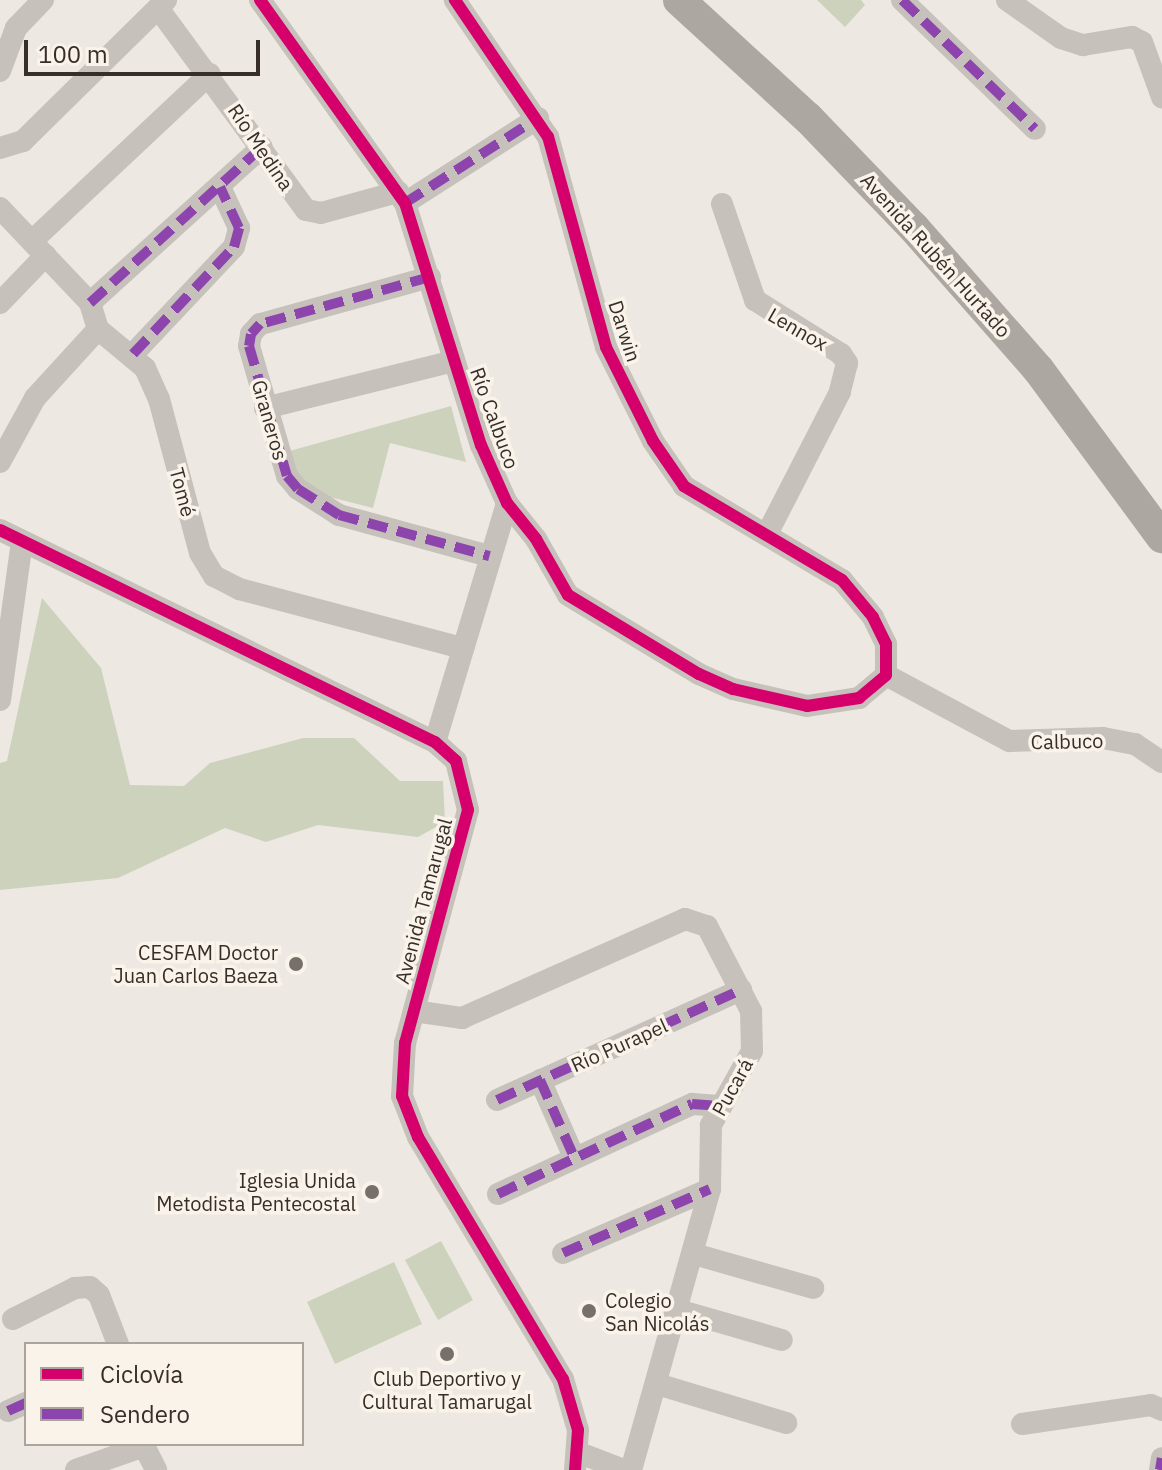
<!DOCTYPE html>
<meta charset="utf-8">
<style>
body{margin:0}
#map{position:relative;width:1162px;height:1470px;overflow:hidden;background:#ede8e2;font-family:"IBM Plex Sans",sans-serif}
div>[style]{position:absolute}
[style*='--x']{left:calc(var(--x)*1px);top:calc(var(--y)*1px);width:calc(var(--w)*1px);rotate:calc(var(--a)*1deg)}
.green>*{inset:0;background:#cdd2bd}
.minor>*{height:22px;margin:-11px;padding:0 11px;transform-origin:11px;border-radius:11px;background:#c6c1bb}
.highway>*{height:32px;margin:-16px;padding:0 16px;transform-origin:16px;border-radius:16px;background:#aca7a1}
.quiet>*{height:10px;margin-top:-5px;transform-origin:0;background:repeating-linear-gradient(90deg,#8e44ad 0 20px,transparent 0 30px)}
.cycleway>*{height:12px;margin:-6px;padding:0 6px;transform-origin:6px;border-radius:6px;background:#d6006c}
.dots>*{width:22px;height:22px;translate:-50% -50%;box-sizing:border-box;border:4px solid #f9f3ea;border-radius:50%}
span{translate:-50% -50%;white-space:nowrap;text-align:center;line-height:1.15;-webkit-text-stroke:7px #f9f3ea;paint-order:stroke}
.street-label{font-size:20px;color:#372e29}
.poi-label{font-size:20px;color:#372e29}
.right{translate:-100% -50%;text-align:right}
.left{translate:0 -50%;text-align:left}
.legend{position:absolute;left:24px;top:1342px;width:280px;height:104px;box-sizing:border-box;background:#f9f3ea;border:2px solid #aba49d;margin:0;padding:10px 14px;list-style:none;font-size:24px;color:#372e29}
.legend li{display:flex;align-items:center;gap:16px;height:40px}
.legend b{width:40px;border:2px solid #aba49d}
.scale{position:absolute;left:24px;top:40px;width:236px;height:36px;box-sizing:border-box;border:4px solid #372e29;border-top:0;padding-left:10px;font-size:24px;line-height:28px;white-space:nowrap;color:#372e29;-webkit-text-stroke:6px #f9f3ea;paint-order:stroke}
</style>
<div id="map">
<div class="green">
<i style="clip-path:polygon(817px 0,861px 0,865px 5px,845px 27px)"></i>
<i style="clip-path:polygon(451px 406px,466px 462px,390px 443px,373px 508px,310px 492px,292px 475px,286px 452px)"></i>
<i style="clip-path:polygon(42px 598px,101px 668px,130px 785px,184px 786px,210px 763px,303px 738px,354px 738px,400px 781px,443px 781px,445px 822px,418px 837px,318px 825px,266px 842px,225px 828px,118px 878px,0 890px,0 763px,7px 761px)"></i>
<i style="clip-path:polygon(441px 1241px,473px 1300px,438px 1320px,405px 1260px)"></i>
<i style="clip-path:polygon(394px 1262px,422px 1324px,335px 1364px,307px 1302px)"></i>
</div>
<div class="minor">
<i style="--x:260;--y:0;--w:249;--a:54.5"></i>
<i style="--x:405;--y:203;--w:254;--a:72.6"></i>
<i style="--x:481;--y:445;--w:64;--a:65.9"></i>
<i style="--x:507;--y:503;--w:46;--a:51.1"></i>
<i style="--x:536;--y:539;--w:64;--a:60.3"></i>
<i style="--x:568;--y:595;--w:153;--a:31.1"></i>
<i style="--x:699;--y:674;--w:37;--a:24"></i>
<i style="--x:733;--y:689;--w:76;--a:12.9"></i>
<i style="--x:807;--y:706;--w:53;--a:-8.7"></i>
<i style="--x:859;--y:698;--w:35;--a:-40"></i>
<i style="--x:886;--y:675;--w:31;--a:-90"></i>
<i style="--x:886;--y:644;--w:30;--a:-116"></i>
<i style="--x:873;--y:617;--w:48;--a:-130"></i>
<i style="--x:842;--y:580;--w:184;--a:-149.3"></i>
<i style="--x:684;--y:486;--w:55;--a:-124.6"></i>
<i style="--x:653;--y:441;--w:105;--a:-116.6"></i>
<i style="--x:606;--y:347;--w:218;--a:-105.4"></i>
<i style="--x:548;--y:137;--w:166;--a:-124.2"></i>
<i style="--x:902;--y:0;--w:185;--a:44.1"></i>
<i style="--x:1007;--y:0;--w:66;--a:35.1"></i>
<i style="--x:1061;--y:38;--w:23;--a:18"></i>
<i style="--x:1083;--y:45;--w:50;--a:-9.3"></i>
<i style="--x:1132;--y:37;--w:11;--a:27"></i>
<i style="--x:1142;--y:42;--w:59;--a:70"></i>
<i style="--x:158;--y:8;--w:250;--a:53.8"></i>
<i style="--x:306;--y:210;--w:15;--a:11"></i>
<i style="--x:321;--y:213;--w:80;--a:-15.3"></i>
<i style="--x:0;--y:71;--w:46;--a:-69.6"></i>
<i style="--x:16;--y:28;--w:39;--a:-46"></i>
<i style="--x:0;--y:148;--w:24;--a:-17"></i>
<i style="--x:23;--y:141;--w:201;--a:-44.6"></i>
<i style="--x:405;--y:203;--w:158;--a:-32.6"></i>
<i style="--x:722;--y:204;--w:102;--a:71"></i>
<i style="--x:755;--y:300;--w:102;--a:32.1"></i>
<i style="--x:841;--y:354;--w:11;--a:56"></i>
<i style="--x:847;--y:363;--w:30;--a:104"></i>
<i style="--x:840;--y:392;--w:160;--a:117.2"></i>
<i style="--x:0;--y:208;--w:131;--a:46.5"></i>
<i style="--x:90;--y:303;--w:27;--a:73"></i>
<i style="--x:98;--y:329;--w:61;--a:39.7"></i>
<i style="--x:145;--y:368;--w:34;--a:66"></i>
<i style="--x:159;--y:399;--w:159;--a:75.1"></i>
<i style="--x:200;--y:553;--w:27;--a:59"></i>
<i style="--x:214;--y:576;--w:28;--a:27"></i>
<i style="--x:239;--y:589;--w:232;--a:14.8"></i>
<i style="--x:32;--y:241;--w:244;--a:-43.2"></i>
<i style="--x:430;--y:277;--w:176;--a:164.5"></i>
<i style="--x:260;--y:324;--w:13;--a:132"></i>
<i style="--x:251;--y:334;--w:12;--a:99"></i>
<i style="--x:249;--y:346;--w:135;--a:73.7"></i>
<i style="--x:287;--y:476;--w:17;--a:50"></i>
<i style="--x:298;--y:489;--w:49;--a:32.4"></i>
<i style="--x:339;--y:515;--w:156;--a:15.3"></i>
<i style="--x:0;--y:303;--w:66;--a:-46.2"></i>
<i style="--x:90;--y:303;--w:232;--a:-42.2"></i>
<i style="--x:133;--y:354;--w:147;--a:-46.7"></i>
<i style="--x:234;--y:247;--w:20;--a:-75"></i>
<i style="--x:239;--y:228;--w:45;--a:-114.9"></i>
<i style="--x:265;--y:408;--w:194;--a:-14"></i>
<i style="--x:0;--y:462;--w:73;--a:-61.3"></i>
<i style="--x:35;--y:398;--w:93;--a:-47.6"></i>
<i style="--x:0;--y:530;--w:484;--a:26"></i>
<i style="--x:435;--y:742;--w:28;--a:42"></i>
<i style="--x:456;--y:761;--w:50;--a:76.2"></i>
<i style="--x:468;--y:810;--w:241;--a:105.1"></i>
<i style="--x:405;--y:1043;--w:53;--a:93.2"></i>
<i style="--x:402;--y:1096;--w:44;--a:68.7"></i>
<i style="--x:418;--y:1137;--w:282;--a:59.1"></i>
<i style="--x:563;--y:1379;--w:53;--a:73.6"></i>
<i style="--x:578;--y:1430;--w:40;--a:94.3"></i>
<i style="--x:886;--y:675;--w:140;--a:28.2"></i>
<i style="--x:1009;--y:741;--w:94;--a:-1.8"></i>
<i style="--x:1103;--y:738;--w:33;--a:11"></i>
<i style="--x:1135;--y:744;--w:32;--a:34"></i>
<i style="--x:0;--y:700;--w:160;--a:-82.1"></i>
<i style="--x:435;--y:742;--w:250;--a:-73.2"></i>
<i style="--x:414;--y:1011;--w:49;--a:8.3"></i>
<i style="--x:462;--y:1018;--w:244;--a:-23.9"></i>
<i style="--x:685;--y:919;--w:23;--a:18"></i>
<i style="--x:707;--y:926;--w:96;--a:62.6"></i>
<i style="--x:751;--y:1011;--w:40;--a:88.6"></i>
<i style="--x:752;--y:1051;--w:85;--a:119"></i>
<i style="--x:711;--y:1125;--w:64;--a:90.9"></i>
<i style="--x:710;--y:1189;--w:292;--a:105.7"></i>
<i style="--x:540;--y:1080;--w:84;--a:66.2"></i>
<i style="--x:497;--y:1100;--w:268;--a:-24.3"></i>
<i style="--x:498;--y:1194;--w:214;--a:-24.9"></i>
<i style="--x:692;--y:1104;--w:27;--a:4"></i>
<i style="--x:563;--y:1253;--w:160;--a:-23.5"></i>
<i style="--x:694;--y:1254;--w:124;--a:15.9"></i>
<i style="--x:678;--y:1310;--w:108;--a:16.1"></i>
<i style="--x:13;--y:1319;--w:69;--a:-26.6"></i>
<i style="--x:75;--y:1288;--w:15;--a:-4"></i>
<i style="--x:90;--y:1287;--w:12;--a:42"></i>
<i style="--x:99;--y:1295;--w:53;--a:68.8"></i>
<i style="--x:657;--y:1384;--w:135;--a:16.8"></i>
<i style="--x:8;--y:1411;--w:20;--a:-24"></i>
<i style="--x:1022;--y:1424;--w:130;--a:-8.4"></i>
<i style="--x:1151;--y:1405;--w:12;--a:24"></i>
<i style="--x:143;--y:1444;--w:29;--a:63"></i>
<i style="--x:577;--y:1452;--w:50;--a:21"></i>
<i style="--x:76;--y:1470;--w:72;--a:-19.4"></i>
<i style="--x:1160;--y:1470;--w:12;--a:-81"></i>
</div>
<div class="highway">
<i style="--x:679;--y:0;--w:175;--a:42.5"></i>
<i style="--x:808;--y:118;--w:153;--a:46.1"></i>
<i style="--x:914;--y:228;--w:188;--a:48.7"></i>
<i style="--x:1038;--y:369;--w:209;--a:53.6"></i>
</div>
<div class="quiet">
<i style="--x:902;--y:0;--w:185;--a:44.1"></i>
<i style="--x:405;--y:203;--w:158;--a:-32.6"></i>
<i style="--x:430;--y:277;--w:176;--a:164.5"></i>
<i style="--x:260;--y:324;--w:13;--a:132"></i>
<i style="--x:251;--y:334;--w:12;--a:99"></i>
<i style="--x:249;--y:346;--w:135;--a:73.7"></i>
<i style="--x:287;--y:476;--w:17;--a:50"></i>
<i style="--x:298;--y:489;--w:49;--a:32.4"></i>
<i style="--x:339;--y:515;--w:156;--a:15.3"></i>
<i style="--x:90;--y:303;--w:232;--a:-42.2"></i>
<i style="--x:133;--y:354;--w:147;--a:-46.7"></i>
<i style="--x:234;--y:247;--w:20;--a:-75"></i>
<i style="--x:239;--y:228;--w:45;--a:-114.9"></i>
<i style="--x:540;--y:1080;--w:84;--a:66.2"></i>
<i style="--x:497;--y:1100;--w:268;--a:-24.3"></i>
<i style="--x:498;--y:1194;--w:214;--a:-24.9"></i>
<i style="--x:692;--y:1104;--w:27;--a:4"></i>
<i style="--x:563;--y:1253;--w:160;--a:-23.5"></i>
<i style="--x:8;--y:1411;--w:20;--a:-24"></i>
<i style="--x:1160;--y:1470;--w:12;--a:-81"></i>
</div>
<div class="cycleway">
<i style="--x:260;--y:0;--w:249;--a:54.5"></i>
<i style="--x:405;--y:203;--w:254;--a:72.6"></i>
<i style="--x:481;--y:445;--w:64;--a:65.9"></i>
<i style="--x:507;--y:503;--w:46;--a:51.1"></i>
<i style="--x:536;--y:539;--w:64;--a:60.3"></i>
<i style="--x:568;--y:595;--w:153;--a:31.1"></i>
<i style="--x:699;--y:674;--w:37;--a:24"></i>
<i style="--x:733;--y:689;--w:76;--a:12.9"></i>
<i style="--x:807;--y:706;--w:53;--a:-8.7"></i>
<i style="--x:859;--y:698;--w:35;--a:-40"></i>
<i style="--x:886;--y:675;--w:31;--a:-90"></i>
<i style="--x:886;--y:644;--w:30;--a:-116"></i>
<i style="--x:873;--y:617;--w:48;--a:-130"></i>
<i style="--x:842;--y:580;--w:184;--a:-149.3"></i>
<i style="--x:684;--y:486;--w:55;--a:-124.6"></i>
<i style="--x:653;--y:441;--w:105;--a:-116.6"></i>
<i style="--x:606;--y:347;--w:218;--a:-105.4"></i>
<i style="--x:548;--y:137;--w:166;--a:-124.2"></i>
<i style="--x:0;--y:530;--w:484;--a:26"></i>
<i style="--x:435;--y:742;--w:28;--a:42"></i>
<i style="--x:456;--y:761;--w:50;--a:76.2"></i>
<i style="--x:468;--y:810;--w:241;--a:105.1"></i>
<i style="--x:405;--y:1043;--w:53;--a:93.2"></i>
<i style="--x:402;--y:1096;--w:44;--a:68.7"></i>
<i style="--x:418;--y:1137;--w:282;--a:59.1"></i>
<i style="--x:563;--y:1379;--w:53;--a:73.6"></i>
<i style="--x:578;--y:1430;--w:40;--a:94.3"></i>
</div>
<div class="dots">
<i style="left:296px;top:964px;background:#776f6a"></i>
<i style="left:372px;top:1192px;background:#776f6a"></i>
<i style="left:589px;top:1311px;background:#776f6a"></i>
<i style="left:447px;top:1354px;background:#776f6a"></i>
</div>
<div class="street-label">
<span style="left:261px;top:147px;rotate:56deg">Río Medina</span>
<span style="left:936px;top:255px;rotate:48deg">Avenida Rubén Hurtado</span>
<span style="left:798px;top:329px;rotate:30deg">Lennox</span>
<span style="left:625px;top:331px;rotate:72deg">Darwin</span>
<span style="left:495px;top:418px;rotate:70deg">Río Calbuco</span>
<span style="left:270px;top:420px;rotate:74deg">Graneros</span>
<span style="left:183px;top:492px;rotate:75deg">Tomé</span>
<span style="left:1067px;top:741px;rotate:-1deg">Calbuco</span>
<span style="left:423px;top:901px;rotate:-75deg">Avenida Tamarugal</span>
<span style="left:619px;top:1045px;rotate:-24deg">Río Purapel</span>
<span style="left:732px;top:1087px;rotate:-61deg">Pucará</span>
</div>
<div class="poi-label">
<span class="right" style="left:278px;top:964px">CESFAM Doctor<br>Juan Carlos Baeza</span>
<span class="right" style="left:356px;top:1192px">Iglesia Unida<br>Metodista Pentecostal</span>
<span class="left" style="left:605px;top:1312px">Colegio<br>San Nicolás</span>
<span style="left:447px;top:1390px">Club Deportivo y<br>Cultural Tamarugal</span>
</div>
<ul class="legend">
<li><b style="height:10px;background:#d6006c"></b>Ciclovía</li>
<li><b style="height:10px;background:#8e44ad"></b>Sendero</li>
</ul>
<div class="scale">100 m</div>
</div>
